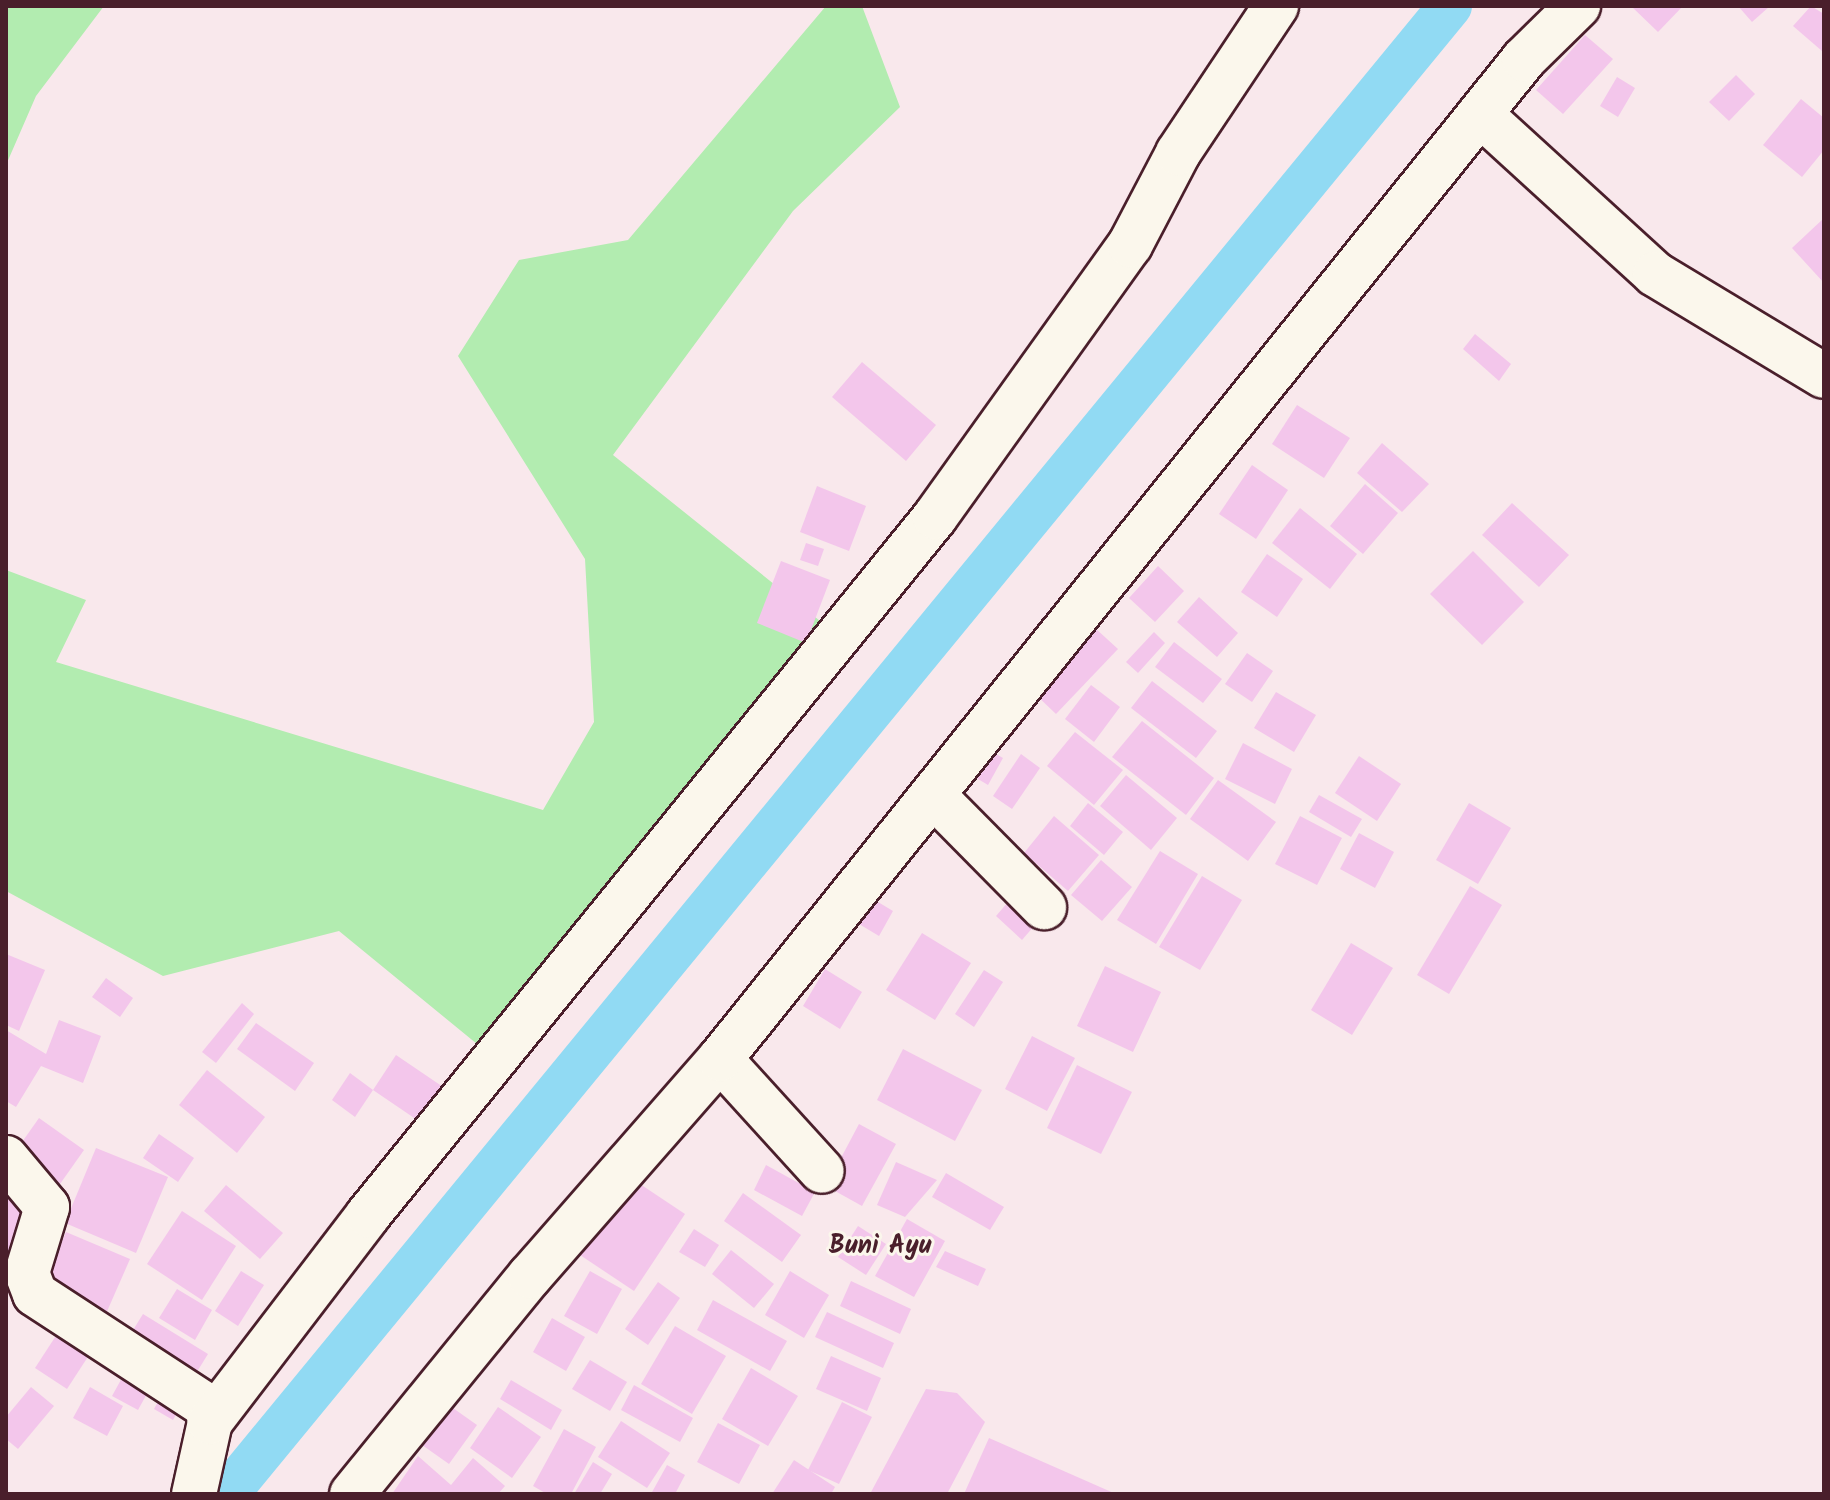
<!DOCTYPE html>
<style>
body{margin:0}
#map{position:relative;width:1830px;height:1500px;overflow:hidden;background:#f9e8ec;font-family:Kalam,sans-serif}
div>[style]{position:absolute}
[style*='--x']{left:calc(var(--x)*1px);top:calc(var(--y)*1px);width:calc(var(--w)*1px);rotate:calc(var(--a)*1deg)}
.green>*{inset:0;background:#b2ecb0}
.canal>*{height:44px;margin:-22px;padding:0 22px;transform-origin:22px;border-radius:22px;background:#91daf3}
.building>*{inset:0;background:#f3c6eb}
.roads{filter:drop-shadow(2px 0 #4a1f2b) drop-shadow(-2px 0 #4a1f2b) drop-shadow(0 2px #4a1f2b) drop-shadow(0 -2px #4a1f2b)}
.minor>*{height:44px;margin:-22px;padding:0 22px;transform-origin:22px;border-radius:22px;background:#fbf7ec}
span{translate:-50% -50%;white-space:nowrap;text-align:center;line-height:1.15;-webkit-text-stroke:6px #fbf7ec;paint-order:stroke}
.quarter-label{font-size:26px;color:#4a1f2b;font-weight:700}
.frame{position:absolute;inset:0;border:8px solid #4a1f2b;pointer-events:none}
</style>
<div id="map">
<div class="green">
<i style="clip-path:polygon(6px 6px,104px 6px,36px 96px,6px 165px)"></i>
<i style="clip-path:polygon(826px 6px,862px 6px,900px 107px,793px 211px,613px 455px,850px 645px,488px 1053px,339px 931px,163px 976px,6px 891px,6px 570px,86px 600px,56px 662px,543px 810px,594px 722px,585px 559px,458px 356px,519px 260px,628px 240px)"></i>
</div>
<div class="canal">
<i style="--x:227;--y:1494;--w:1926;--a:-50.58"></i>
</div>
<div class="building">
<i style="clip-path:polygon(1631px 6px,1683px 6px,1658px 32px)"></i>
<i style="clip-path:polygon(1738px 6px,1770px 6px,1752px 22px)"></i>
<i style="clip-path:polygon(1811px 6px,1824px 14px,1822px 51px,1793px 26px)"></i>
<i style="clip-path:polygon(1585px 35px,1613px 59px,1563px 114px,1536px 90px)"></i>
<i style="clip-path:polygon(1736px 75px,1755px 94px,1729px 121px,1709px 102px)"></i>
<i style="clip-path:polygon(1617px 77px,1635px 88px,1618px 117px,1600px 106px)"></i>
<i style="clip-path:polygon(1801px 99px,1824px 118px,1824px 150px,1802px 177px,1763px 145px)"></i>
<i style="clip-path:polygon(1824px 218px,1824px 283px,1792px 248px)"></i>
<i style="clip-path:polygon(1475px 334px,1511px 364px,1499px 381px,1463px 349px)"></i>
<i style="clip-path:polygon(862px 362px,936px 425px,906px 461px,832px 397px)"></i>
<i style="clip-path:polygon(1297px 405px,1350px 438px,1324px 478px,1272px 444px)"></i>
<i style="clip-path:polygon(1382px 443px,1429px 484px,1402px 512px,1357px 473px)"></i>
<i style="clip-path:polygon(1252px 465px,1288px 490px,1256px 539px,1219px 514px)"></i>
<i style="clip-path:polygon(1365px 484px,1398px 513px,1363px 554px,1330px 526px)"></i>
<i style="clip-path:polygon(817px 486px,866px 506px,849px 551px,800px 532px)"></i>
<i style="clip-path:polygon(1512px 503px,1569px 555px,1539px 587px,1482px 535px)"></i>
<i style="clip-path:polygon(1300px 508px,1357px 554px,1330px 589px,1272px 543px)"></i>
<i style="clip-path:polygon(806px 543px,824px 549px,818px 566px,800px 560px)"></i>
<i style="clip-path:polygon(1473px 551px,1524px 602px,1482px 645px,1430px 594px)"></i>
<i style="clip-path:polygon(1267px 554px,1303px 579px,1277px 617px,1241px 592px)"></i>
<i style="clip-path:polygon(781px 561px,830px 580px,806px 643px,757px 623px)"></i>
<i style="clip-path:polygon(1158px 566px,1184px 591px,1155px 622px,1129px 598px)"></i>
<i style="clip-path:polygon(1199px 597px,1238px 633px,1217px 657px,1177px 622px)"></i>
<i style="clip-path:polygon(1095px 628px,1118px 649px,1056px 714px,1034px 693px)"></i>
<i style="clip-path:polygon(1154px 632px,1165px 643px,1138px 673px,1126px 662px)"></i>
<i style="clip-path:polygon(1174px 642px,1222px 679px,1203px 703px,1155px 667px)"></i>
<i style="clip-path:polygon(1247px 653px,1273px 671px,1252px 702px,1225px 684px)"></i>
<i style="clip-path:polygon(1152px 681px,1217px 731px,1196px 758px,1131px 708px)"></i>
<i style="clip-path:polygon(1091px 685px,1120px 707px,1094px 742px,1065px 719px)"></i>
<i style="clip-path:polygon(1276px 692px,1316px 715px,1294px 752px,1254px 728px)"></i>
<i style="clip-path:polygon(1142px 721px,1214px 778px,1186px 815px,1112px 757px)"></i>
<i style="clip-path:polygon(1075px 732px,1123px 770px,1094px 805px,1047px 766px)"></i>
<i style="clip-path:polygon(1243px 743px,1292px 769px,1275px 804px,1225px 779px)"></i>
<i style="clip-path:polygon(987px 749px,1003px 758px,988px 785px,973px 776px)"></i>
<i style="clip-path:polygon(1021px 754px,1040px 768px,1012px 809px,993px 796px)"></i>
<i style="clip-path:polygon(1359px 756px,1401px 784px,1377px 821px,1335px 793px)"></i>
<i style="clip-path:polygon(1126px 775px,1177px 818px,1151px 850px,1100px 806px)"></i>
<i style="clip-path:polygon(1218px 780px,1276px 822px,1248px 861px,1190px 819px)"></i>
<i style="clip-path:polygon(1319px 795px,1362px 819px,1351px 837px,1309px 812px)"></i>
<i style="clip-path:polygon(1088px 803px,1123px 832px,1104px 855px,1070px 826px)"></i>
<i style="clip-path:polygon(1469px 803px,1511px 828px,1478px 884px,1436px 860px)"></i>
<i style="clip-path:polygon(1054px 816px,1099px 855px,1068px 891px,1024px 853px)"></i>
<i style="clip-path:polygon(1300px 816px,1342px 838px,1317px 885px,1275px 864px)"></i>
<i style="clip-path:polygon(1359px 833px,1394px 852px,1375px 888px,1340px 869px)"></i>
<i style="clip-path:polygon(1160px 851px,1198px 874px,1156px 944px,1117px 920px)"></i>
<i style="clip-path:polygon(1101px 860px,1132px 887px,1102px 921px,1071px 895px)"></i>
<i style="clip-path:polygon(1202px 876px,1242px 900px,1200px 970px,1159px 947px)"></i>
<i style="clip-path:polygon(1470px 886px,1502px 905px,1449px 994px,1417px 975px)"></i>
<i style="clip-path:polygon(863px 893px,893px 911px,879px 936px,849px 918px)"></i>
<i style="clip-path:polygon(1015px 894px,1041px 918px,1022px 940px,996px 916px)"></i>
<i style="clip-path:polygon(922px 933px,971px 963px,935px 1020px,886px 990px)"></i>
<i style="clip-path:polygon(1351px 943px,1393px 968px,1352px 1035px,1311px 1010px)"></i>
<i style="clip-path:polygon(6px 954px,45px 970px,19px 1031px,6px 1025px)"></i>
<i style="clip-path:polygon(1105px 966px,1161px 992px,1133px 1052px,1077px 1026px)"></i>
<i style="clip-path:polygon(825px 969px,862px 992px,840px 1029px,803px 1006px)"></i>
<i style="clip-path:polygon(984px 970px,1003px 982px,974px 1027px,955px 1014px)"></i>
<i style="clip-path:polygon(106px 978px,133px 998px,120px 1017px,92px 997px)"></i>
<i style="clip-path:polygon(242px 1003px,254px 1014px,216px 1063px,202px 1052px)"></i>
<i style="clip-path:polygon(59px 1020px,101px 1036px,83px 1083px,41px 1066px,16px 1107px,6px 1101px,6px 1030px,46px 1054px)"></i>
<i style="clip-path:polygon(256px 1023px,314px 1063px,295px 1091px,237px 1049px)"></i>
<i style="clip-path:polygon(1032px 1036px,1075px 1058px,1047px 1111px,1005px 1089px)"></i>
<i style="clip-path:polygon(903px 1049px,982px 1090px,955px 1141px,877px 1100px)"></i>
<i style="clip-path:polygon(396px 1055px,449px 1091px,426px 1126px,373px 1090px)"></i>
<i style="clip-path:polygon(1077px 1065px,1132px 1092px,1101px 1154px,1047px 1128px)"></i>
<i style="clip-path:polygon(207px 1070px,265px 1117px,237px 1153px,179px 1105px)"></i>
<i style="clip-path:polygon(350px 1073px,373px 1090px,355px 1117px,332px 1100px)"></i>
<i style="clip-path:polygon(39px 1118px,84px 1150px,60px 1184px,15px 1152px)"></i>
<i style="clip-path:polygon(859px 1124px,896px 1144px,862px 1206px,826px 1186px)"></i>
<i style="clip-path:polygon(159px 1134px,194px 1158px,178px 1182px,143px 1158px)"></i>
<i style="clip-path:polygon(96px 1148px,168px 1177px,136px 1253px,65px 1223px)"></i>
<i style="clip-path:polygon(896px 1162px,937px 1180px,905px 1217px,877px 1205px)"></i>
<i style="clip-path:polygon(766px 1165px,815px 1192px,802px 1216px,754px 1190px)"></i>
<i style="clip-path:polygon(946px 1173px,1004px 1207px,990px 1230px,932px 1197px)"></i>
<i style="clip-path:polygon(628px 1176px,685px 1214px,634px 1291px,577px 1253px)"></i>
<i style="clip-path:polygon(226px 1185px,283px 1233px,260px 1259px,204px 1211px)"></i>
<i style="clip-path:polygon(743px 1193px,801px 1235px,782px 1262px,724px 1221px)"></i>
<i style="clip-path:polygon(6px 1194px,30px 1203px,10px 1256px,6px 1254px)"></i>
<i style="clip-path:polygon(182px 1211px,236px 1246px,202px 1300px,147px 1264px)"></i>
<i style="clip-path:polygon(907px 1219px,945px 1241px,914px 1297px,875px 1276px)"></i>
<i style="clip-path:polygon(858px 1226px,886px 1244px,866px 1275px,838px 1257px)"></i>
<i style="clip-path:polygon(694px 1229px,719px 1245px,705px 1267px,679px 1252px)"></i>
<i style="clip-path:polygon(66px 1232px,130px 1259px,105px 1316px,43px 1284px)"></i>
<i style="clip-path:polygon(731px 1250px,774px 1284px,754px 1308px,712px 1274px)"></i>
<i style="clip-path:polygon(945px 1251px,986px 1269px,978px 1286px,936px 1267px)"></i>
<i style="clip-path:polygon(241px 1271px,264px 1285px,238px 1326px,215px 1311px)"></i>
<i style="clip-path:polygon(590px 1271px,622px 1289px,597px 1334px,564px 1316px)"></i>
<i style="clip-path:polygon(790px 1271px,829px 1295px,804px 1338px,765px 1315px)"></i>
<i style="clip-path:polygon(851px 1281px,911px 1309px,900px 1334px,840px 1306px)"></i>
<i style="clip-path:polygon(658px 1282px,680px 1298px,648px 1345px,625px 1329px)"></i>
<i style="clip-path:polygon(177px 1289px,212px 1310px,195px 1340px,159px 1318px)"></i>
<i style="clip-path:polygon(713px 1300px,787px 1341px,770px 1371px,697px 1330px)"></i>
<i style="clip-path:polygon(827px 1312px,894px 1343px,883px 1368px,815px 1337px)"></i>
<i style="clip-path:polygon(143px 1314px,208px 1354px,190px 1383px,125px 1343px)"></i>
<i style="clip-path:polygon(552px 1318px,585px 1337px,566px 1371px,533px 1352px)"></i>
<i style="clip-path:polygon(675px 1326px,726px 1356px,692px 1414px,641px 1384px)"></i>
<i style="clip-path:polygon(61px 1328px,93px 1349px,67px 1389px,35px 1368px)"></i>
<i style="clip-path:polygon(831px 1356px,881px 1378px,867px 1411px,816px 1389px)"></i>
<i style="clip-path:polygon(590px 1360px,627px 1382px,610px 1411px,572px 1389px)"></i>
<i style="clip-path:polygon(128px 1367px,154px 1381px,138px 1410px,112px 1396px)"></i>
<i style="clip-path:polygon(751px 1368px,798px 1396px,768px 1446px,722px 1419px)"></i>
<i style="clip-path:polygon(511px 1380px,562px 1410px,551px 1430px,500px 1399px)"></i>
<i style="clip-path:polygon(167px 1385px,186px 1396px,173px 1420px,154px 1409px)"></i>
<i style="clip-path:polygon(634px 1385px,693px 1418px,680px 1442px,621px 1410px)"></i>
<i style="clip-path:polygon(31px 1387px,54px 1406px,18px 1449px,6px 1439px,6px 1417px)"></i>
<i style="clip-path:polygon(90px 1387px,123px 1406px,107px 1436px,73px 1418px)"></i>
<i style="clip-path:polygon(926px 1389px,957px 1393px,985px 1422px,947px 1494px,870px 1494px)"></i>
<i style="clip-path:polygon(443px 1401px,477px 1425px,449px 1464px,415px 1440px)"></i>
<i style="clip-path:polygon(842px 1402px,872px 1417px,839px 1484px,808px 1470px)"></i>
<i style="clip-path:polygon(498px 1407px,541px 1437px,512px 1478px,470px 1448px)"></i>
<i style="clip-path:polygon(621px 1421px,670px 1453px,647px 1488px,598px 1457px)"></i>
<i style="clip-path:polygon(718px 1423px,760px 1445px,739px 1484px,697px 1462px)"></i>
<i style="clip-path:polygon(564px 1429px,596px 1447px,571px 1494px,547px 1494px,533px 1486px)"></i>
<i style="clip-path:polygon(989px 1438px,1116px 1494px,964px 1494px)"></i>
<i style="clip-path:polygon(418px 1456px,451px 1485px,473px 1458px,505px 1486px,498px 1494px,392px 1494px)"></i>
<i style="clip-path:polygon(794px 1460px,835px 1487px,831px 1494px,772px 1494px)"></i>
<i style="clip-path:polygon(593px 1462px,612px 1474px,600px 1494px,574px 1494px)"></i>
<i style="clip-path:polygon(667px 1465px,685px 1475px,675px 1494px,651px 1494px)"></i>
</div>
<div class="roads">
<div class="minor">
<i style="--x:1480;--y:114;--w:237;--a:42.4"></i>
<i style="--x:1655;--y:274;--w:197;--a:31.1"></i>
<i style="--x:933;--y:795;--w:158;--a:45.3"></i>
<i style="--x:720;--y:1059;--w:151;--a:47.7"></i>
<i style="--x:6;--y:1158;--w:64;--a:50.1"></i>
<i style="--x:47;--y:1207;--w:69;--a:106.9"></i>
<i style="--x:27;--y:1273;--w:22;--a:69"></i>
<i style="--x:35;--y:1294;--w:205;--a:33.1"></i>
<i style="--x:207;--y:1406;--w:16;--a:79"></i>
<i style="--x:210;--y:1422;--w:74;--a:102.5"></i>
<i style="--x:210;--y:1422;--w:260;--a:-52.6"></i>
<i style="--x:368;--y:1215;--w:899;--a:-50.91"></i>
<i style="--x:935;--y:517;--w:335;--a:-54.4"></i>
<i style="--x:1130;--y:245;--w:104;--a:-62.4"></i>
<i style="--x:1178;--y:153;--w:177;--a:-56.3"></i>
<i style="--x:352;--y:1494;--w:281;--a:-50.8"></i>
<i style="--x:530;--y:1276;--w:288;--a:-48.8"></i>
<i style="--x:720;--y:1059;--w:1283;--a:-51.2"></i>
<i style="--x:1524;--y:59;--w:76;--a:-44.5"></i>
</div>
</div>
<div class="quarter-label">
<span style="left:880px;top:1247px">Buni Ayu</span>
</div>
<div class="frame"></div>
</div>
